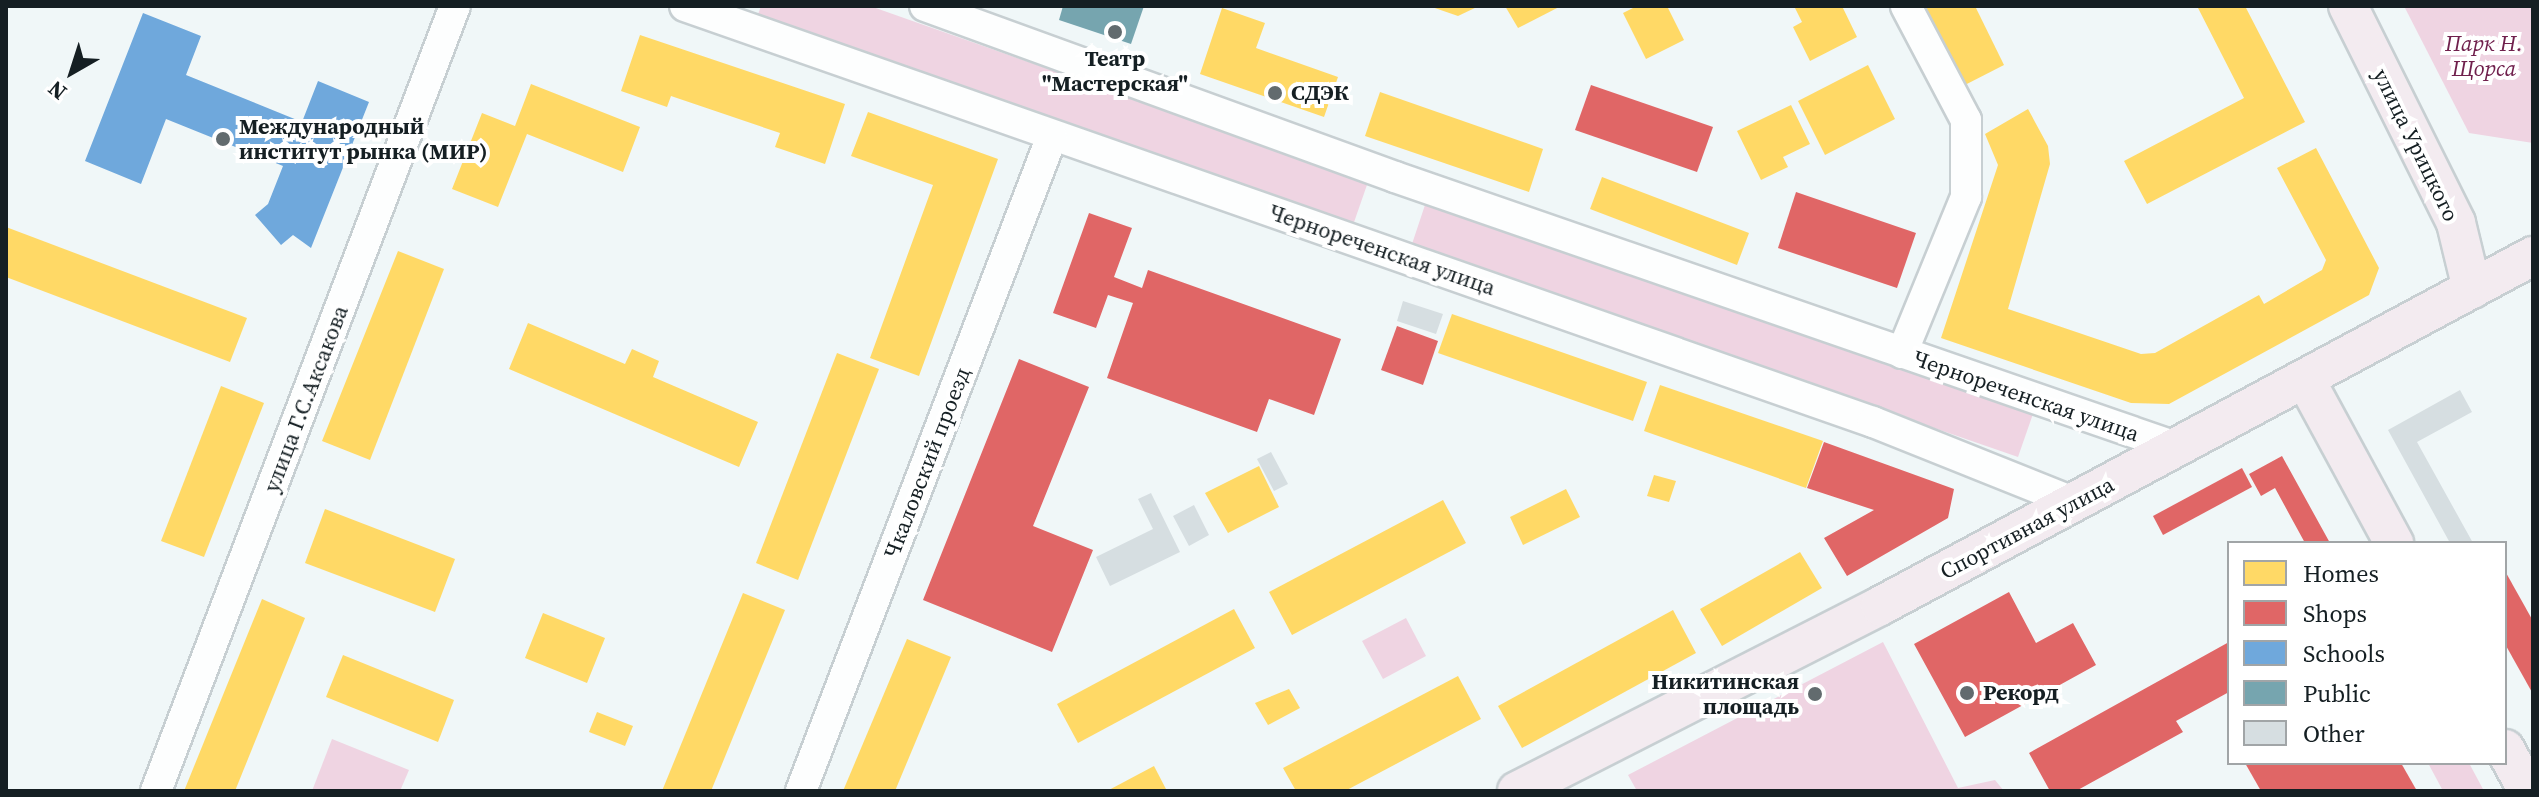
<!DOCTYPE html>
<meta charset="utf-8">
<style>
body{margin:0}
#map{position:relative;width:2539px;height:797px;overflow:hidden;background:#f0f7f8;font-family:"Source Serif 4",serif}
div>[style]{position:absolute}
[style*='--x']{left:calc(var(--x)*1px);top:calc(var(--y)*1px);width:calc(var(--w)*1px);rotate:calc(var(--a)*1deg)}
.green>*{inset:0;background:#efd4e2}
.homes>*{inset:0;background:#ffd966}
.shops>*{inset:0;background:#e06666}
.schools>*{inset:0;background:#6fa8dc}
.public>*{inset:0;background:#76a5af}
.building>*{inset:0;background:#d6dee1}
.roads{filter:drop-shadow(2px 0 #c7cfd2) drop-shadow(-2px 0 #c7cfd2) drop-shadow(0 2px #c7cfd2) drop-shadow(0 -2px #c7cfd2)}
.minor>*{height:30px;margin:-15px;padding:0 15px;transform-origin:15px;border-radius:15px;background:#fdfefe}
.major>*{height:38px;margin:-19px;padding:0 19px;transform-origin:19px;border-radius:19px;background:#f3ebf0}
.dots>*{width:22px;height:22px;translate:-50% -50%;box-sizing:border-box;border:4px solid #fff;border-radius:50%}
span{translate:-50% -50%;white-space:nowrap;text-align:center;line-height:1.15;-webkit-text-stroke:8px #fff;paint-order:stroke}
.park-label{font-size:22px;color:#70204d;font-style:italic}
.poi-label{font-size:22px;color:#151f23;font-weight:700}
.left{translate:0 -50%;text-align:left}
.right{translate:-100% -50%;text-align:right}
.street-label{font-size:22px;color:#151f23}
.frame{position:absolute;inset:0;border:8px solid #151f23;pointer-events:none}
.legend{position:absolute;left:2227px;top:541px;width:280px;height:224px;box-sizing:border-box;background:#fff;border:2px solid #a1a5a7;margin:0;padding:10px 14px;list-style:none;font-size:24px;color:#151f23}
.legend li{display:flex;align-items:center;gap:16px;height:40px}
.legend b{width:40px;border:2px solid #a1a5a7}
.north{position:absolute;left:32px;top:32px;width:80px;height:80px;-webkit-text-stroke:6px #fff;paint-order:stroke;rotate:219deg;font-size:22px;font-weight:700;line-height:32px;text-align:center;color:#151f23}
.north::after{content:'';display:block;margin:auto;width:28px;height:36px;background:#151f23;clip-path:polygon(50% 0,100% 100%,50% 72%,0 100%)}
</style>
<div id="map">
<div class="green">
<i style="clip-path:polygon(761px 6px,870px 6px,1368px 182px,1352px 228px,757px 17px)"></i>
<i style="clip-path:polygon(2404px 6px,2533px 6px,2533px 143px,2469px 133px)"></i>
<i style="clip-path:polygon(1427px 199px,2035px 408px,2018px 457px,1411px 247px)"></i>
<i style="clip-path:polygon(1406px 618px,1426px 656px,1383px 679px,1362px 641px)"></i>
<i style="clip-path:polygon(1883px 642px,1958px 788px,1995px 780px,2004px 791px,1637px 791px,1628px 775px)"></i>
<i style="clip-path:polygon(332px 739px,409px 770px,400px 791px,312px 791px)"></i>
<i style="clip-path:polygon(2428px 763px,2469px 763px,2484px 791px,2443px 791px)"></i>
</div>
<div class="homes">
<i style="clip-path:polygon(1429px 6px,1479px 6px,1458px 16px)"></i>
<i style="clip-path:polygon(1505px 6px,1561px 6px,1518px 28px)"></i>
<i style="clip-path:polygon(1637px 6px,1667px 6px,1684px 40px,1646px 59px,1623px 13px)"></i>
<i style="clip-path:polygon(1794px 6px,1842px 6px,1857px 37px,1810px 61px,1793px 27px,1802px 22px)"></i>
<i style="clip-path:polygon(1918px 6px,1975px 6px,2004px 65px,1959px 88px)"></i>
<i style="clip-path:polygon(2197px 6px,2245px 6px,2305px 122px,2147px 204px,2124px 161px,2244px 98px)"></i>
<i style="clip-path:polygon(1222px 8px,1265px 23px,1256px 48px,1338px 77px,1324px 117px,1200px 74px)"></i>
<i style="clip-path:polygon(640px 35px,845px 104px,825px 164px,775px 147px,780px 133px,671px 96px,667px 107px,621px 91px)"></i>
<i style="clip-path:polygon(1868px 65px,1895px 119px,1825px 155px,1798px 101px)"></i>
<i style="clip-path:polygon(531px 84px,640px 127px,623px 172px,527px 134px,498px 207px,452px 189px,482px 113px,515px 126px)"></i>
<i style="clip-path:polygon(1380px 92px,1543px 149px,1529px 192px,1365px 136px)"></i>
<i style="clip-path:polygon(1791px 105px,1810px 144px,1783px 157px,1788px 167px,1761px 180px,1737px 131px)"></i>
<i style="clip-path:polygon(2028px 109px,2048px 146px,2050px 164px,2008px 309px,2141px 354px,2155px 353px,2259px 295px,2264px 304px,2322px 270px,2326px 260px,2277px 168px,2316px 148px,2379px 268px,2369px 295px,2169px 404px,2131px 403px,1941px 338px,1998px 165px,1985px 134px)"></i>
<i style="clip-path:polygon(868px 112px,998px 159px,919px 376px,870px 358px,933px 185px,851px 156px)"></i>
<i style="clip-path:polygon(1602px 177px,1749px 233px,1737px 265px,1590px 209px)"></i>
<i style="clip-path:polygon(6px 227px,247px 318px,230px 362px,6px 277px)"></i>
<i style="clip-path:polygon(398px 251px,444px 269px,370px 460px,322px 441px)"></i>
<i style="clip-path:polygon(1452px 314px,1647px 382px,1633px 421px,1438px 353px)"></i>
<i style="clip-path:polygon(528px 323px,625px 364px,632px 349px,659px 361px,653px 377px,758px 422px,739px 467px,509px 369px)"></i>
<i style="clip-path:polygon(837px 353px,879px 369px,798px 580px,756px 563px)"></i>
<i style="clip-path:polygon(1660px 385px,1823px 441px,1806px 488px,1644px 431px)"></i>
<i style="clip-path:polygon(221px 386px,264px 403px,204px 557px,161px 541px)"></i>
<i style="clip-path:polygon(1259px 466px,1279px 507px,1228px 533px,1205px 493px)"></i>
<i style="clip-path:polygon(1654px 475px,1676px 481px,1669px 502px,1647px 496px)"></i>
<i style="clip-path:polygon(1566px 489px,1580px 517px,1523px 545px,1510px 517px)"></i>
<i style="clip-path:polygon(1443px 500px,1466px 543px,1292px 635px,1269px 592px)"></i>
<i style="clip-path:polygon(325px 509px,455px 559px,435px 612px,305px 563px)"></i>
<i style="clip-path:polygon(1800px 552px,1822px 588px,1722px 646px,1700px 609px)"></i>
<i style="clip-path:polygon(743px 593px,785px 610px,711px 791px,662px 791px)"></i>
<i style="clip-path:polygon(262px 599px,305px 618px,235px 791px,184px 791px)"></i>
<i style="clip-path:polygon(1234px 609px,1255px 648px,1078px 743px,1057px 704px)"></i>
<i style="clip-path:polygon(1673px 610px,1696px 653px,1522px 748px,1498px 706px)"></i>
<i style="clip-path:polygon(543px 613px,605px 638px,587px 683px,525px 658px)"></i>
<i style="clip-path:polygon(907px 639px,951px 657px,895px 791px,843px 791px)"></i>
<i style="clip-path:polygon(343px 655px,454px 700px,438px 742px,326px 697px)"></i>
<i style="clip-path:polygon(1458px 676px,1481px 719px,1345px 791px,1296px 791px,1283px 768px)"></i>
<i style="clip-path:polygon(1289px 689px,1300px 708px,1268px 725px,1255px 703px)"></i>
<i style="clip-path:polygon(597px 712px,633px 726px,625px 746px,589px 732px)"></i>
<i style="clip-path:polygon(1154px 766px,1167px 791px,1107px 791px)"></i>
</div>
<div class="shops">
<i style="clip-path:polygon(1591px 85px,1713px 127px,1697px 172px,1575px 130px)"></i>
<i style="clip-path:polygon(1796px 192px,1916px 233px,1897px 288px,1778px 248px)"></i>
<i style="clip-path:polygon(1089px 213px,1132px 228px,1114px 277px,1142px 288px,1148px 270px,1341px 339px,1314px 415px,1269px 399px,1257px 432px,1107px 378px,1133px 303px,1108px 295px,1096px 328px,1053px 313px)"></i>
<i style="clip-path:polygon(1397px 326px,1438px 341px,1423px 385px,1381px 370px)"></i>
<i style="clip-path:polygon(1019px 359px,1089px 387px,1033px 526px,1093px 550px,1052px 652px,923px 600px)"></i>
<i style="clip-path:polygon(1824px 442px,1954px 489px,1948px 518px,1847px 576px,1824px 538px,1874px 510px,1807px 488px)"></i>
<i style="clip-path:polygon(2282px 456px,2330px 543px,2305px 543px,2275px 488px,2261px 496px,2249px 474px)"></i>
<i style="clip-path:polygon(2242px 468px,2252px 487px,2163px 535px,2153px 516px)"></i>
<i style="clip-path:polygon(2505px 571px,2533px 621px,2533px 694px,2505px 644px)"></i>
<i style="clip-path:polygon(2009px 592px,2036px 643px,2073px 623px,2096px 665px,1965px 737px,1914px 644px)"></i>
<i style="clip-path:polygon(2229px 642px,2229px 692px,2176px 721px,2183px 732px,2076px 791px,2050px 791px,2029px 753px)"></i>
<i style="clip-path:polygon(2245px 763px,2401px 763px,2417px 791px,2261px 791px)"></i>
</div>
<div class="schools">
<i style="clip-path:polygon(143px 13px,201px 36px,186px 75px,302px 122px,318px 81px,369px 102px,311px 248px,293px 235px,281px 245px,255px 215px,268px 204px,283px 166px,166px 119px,141px 184px,85px 161px)"></i>
</div>
<div class="public">
<i style="clip-path:polygon(1063px 6px,1144px 6px,1131px 44px,1059px 20px)"></i>
</div>
<div class="building">
<i style="clip-path:polygon(1403px 301px,1443px 314px,1436px 334px,1397px 321px)"></i>
<i style="clip-path:polygon(2460px 390px,2472px 412px,2417px 442px,2473px 543px,2450px 543px,2388px 430px)"></i>
<i style="clip-path:polygon(1271px 452px,1288px 484px,1274px 491px,1257px 459px)"></i>
<i style="clip-path:polygon(1151px 493px,1180px 552px,1110px 586px,1096px 557px,1153px 529px,1138px 499px)"></i>
<i style="clip-path:polygon(1194px 505px,1209px 535px,1189px 546px,1173px 516px)"></i>
</div>
<div class="roads">
<div class="minor">
<i style="--x:685;--y:6;--w:1259;--a:19.3"></i>
<i style="--x:1873;--y:422;--w:219;--a:21.8"></i>
<i style="--x:925;--y:6;--w:500;--a:19.99"></i>
<i style="--x:1395;--y:177;--w:830;--a:19.07"></i>
<i style="--x:1902;--y:353;--w:169;--a:-67.7"></i>
<i style="--x:1966;--y:197;--w:77;--a:-90"></i>
<i style="--x:1966;--y:120;--w:129;--a:-117.8"></i>
<i style="--x:156;--y:791;--w:840;--a:-69.15"></i>
<i style="--x:801;--y:791;--w:701;--a:-69.03"></i>
</div>
<div class="major">
<i style="--x:2348;--y:6;--w:242;--a:63.5"></i>
<i style="--x:2456;--y:223;--w:68;--a:76.4"></i>
<i style="--x:2305;--y:379;--w:187;--a:61.5"></i>
<i style="--x:2505;--y:749;--w:48;--a:61.3"></i>
<i style="--x:1517;--y:791;--w:407;--a:-27"></i>
<i style="--x:1880;--y:606;--w:741;--a:-28.19"></i>
</div>
</div>
<div class="dots">
<i style="left:1115px;top:32px;background:#626b6e"></i>
<i style="left:1275px;top:93px;background:#626b6e"></i>
<i style="left:223px;top:139px;background:#626b6e"></i>
<i style="left:1967px;top:693px;background:#626b6e"></i>
<i style="left:1815px;top:694px;background:#626b6e"></i>
</div>
<div class="park-label">
<span style="left:2484px;top:56px">Парк Н.<br>Щорса</span>
</div>
<div class="poi-label">
<span style="left:1115px;top:71px">Театр<br>"Мастерская"</span>
<span class="left" style="left:1291px;top:93px">СДЭК</span>
<span class="left" style="left:239px;top:139px">Международный<br>институт рынка (МИР)</span>
<span class="right" style="left:1799px;top:694px">Никитинская<br>площадь</span>
<span class="left" style="left:1983px;top:693px">Рекорд</span>
</div>
<div class="street-label">
<span style="left:2416px;top:145px;rotate:64deg">улица Урицкого</span>
<span style="left:1382px;top:250px;rotate:19deg">Чернореченская улица</span>
<span style="left:2026px;top:396px;rotate:19deg">Чернореченская улица</span>
<span style="left:306px;top:399px;rotate:-69deg">улица Г.С.Аксакова</span>
<span style="left:927px;top:463px;rotate:-69deg">Чкаловский проезд</span>
<span style="left:2027px;top:528px;rotate:-28deg">Спортивная улица</span>
</div>
<div class="frame"></div>
<ul class="legend">
<li><b style="height:22px;background:#ffd966"></b>Homes</li>
<li><b style="height:22px;background:#e06666"></b>Shops</li>
<li><b style="height:22px;background:#6fa8dc"></b>Schools</li>
<li><b style="height:22px;background:#76a5af"></b>Public</li>
<li><b style="height:22px;background:#d6dee1"></b>Other</li>
</ul>
<div class="north">N</div>
</div>
